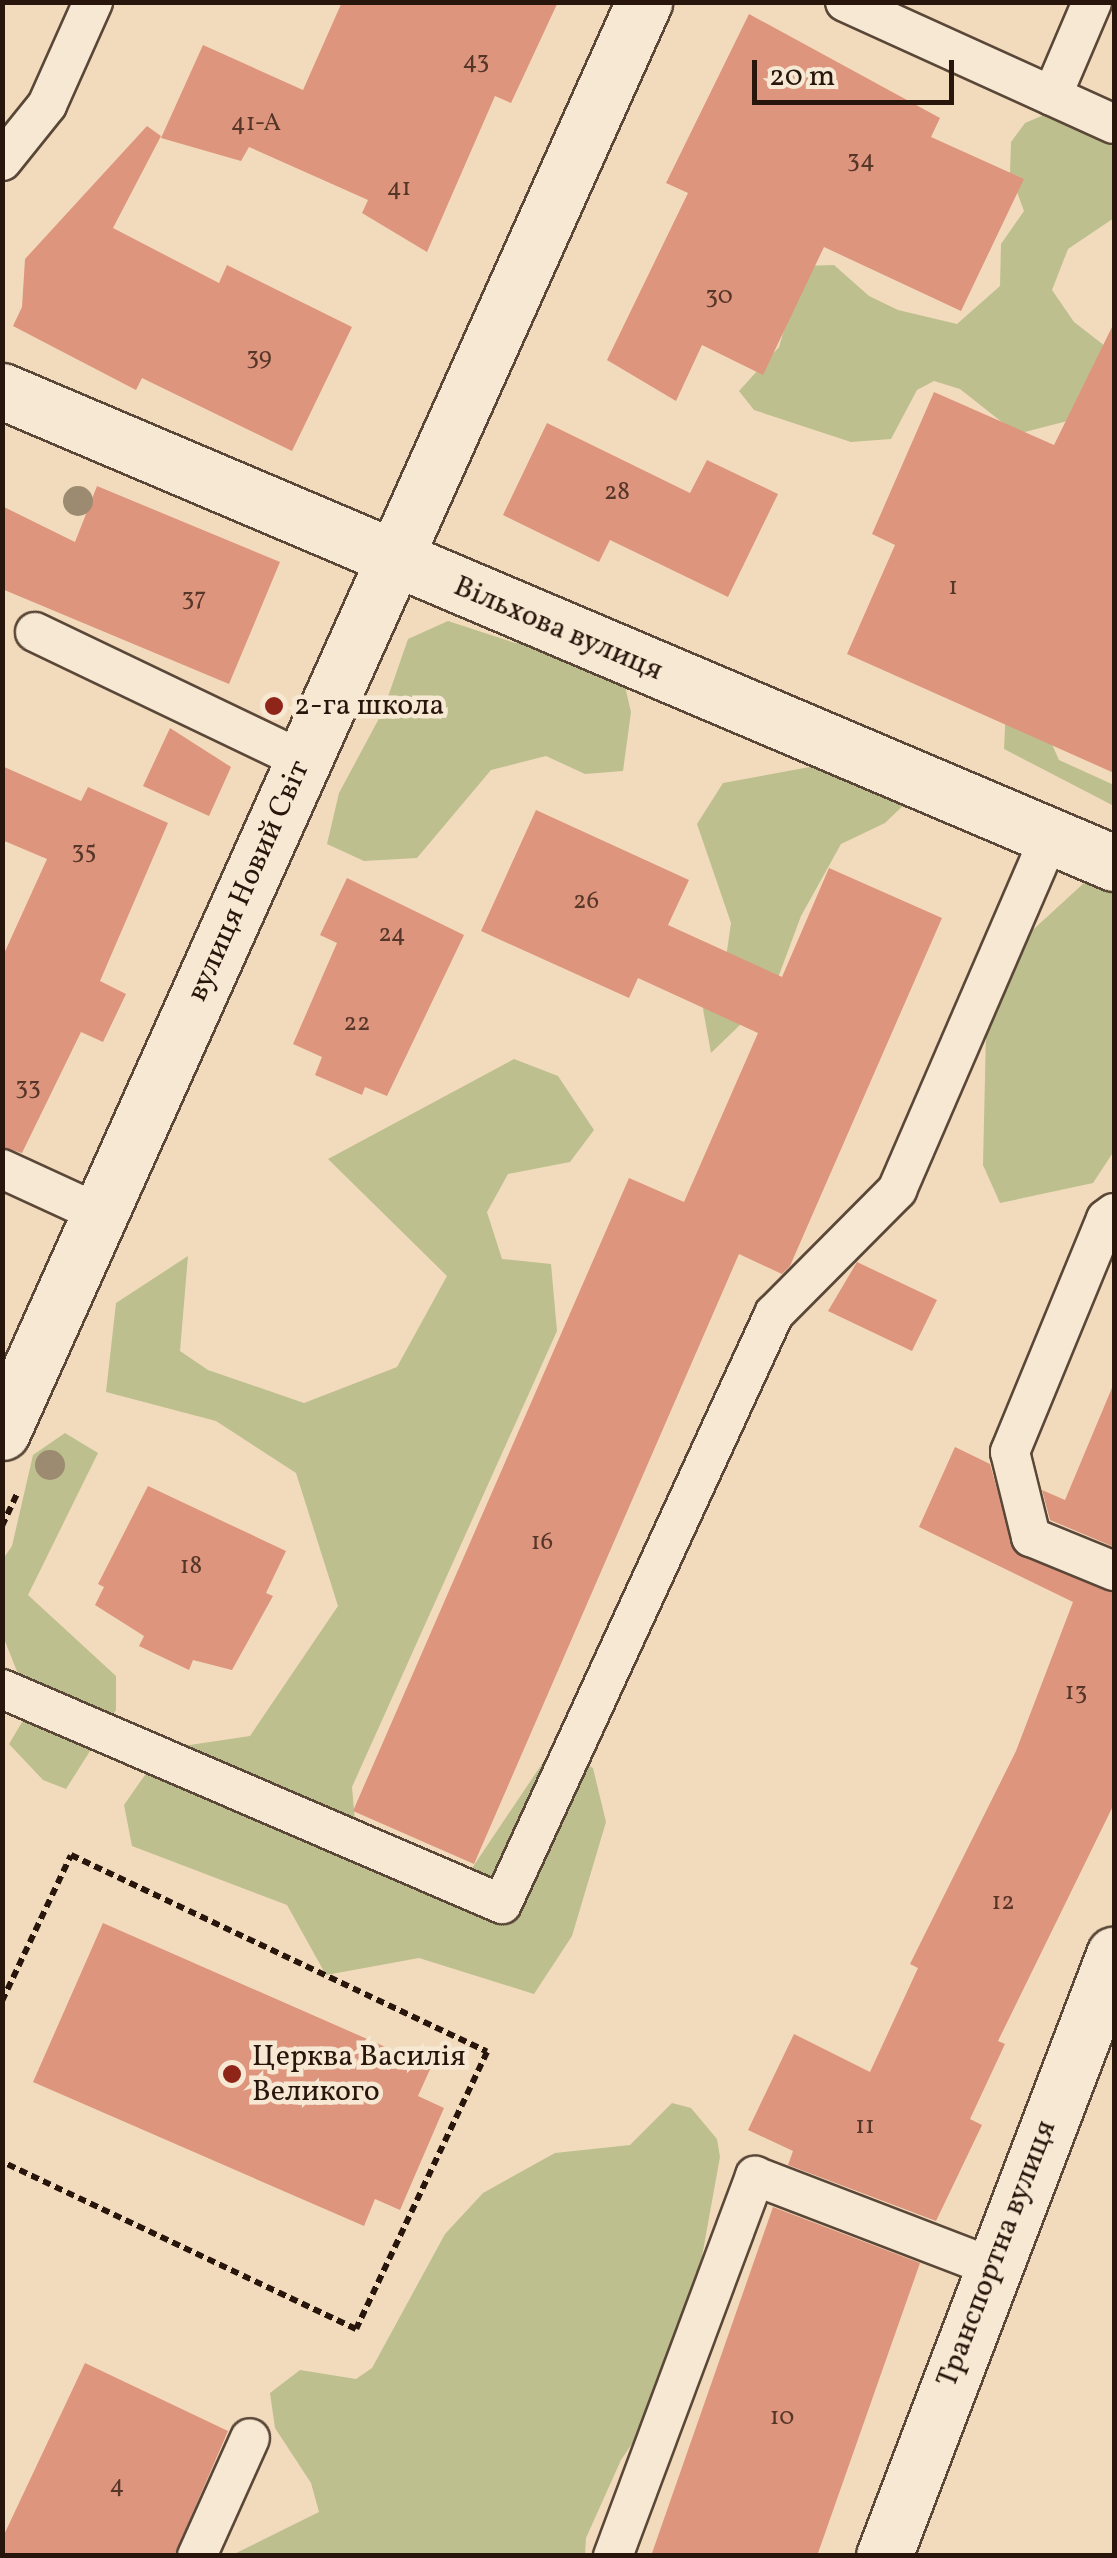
<!DOCTYPE html>
<meta charset="utf-8">
<style>
body{margin:0}
#map{position:relative;width:1117px;height:2558px;overflow:hidden;background:#f2dbbc;font-family:Vollkorn,serif}
div>[style]{position:absolute}
[style*='--x']{left:calc(var(--x)*1px);top:calc(var(--y)*1px);width:calc(var(--w)*1px);rotate:calc(var(--a)*1deg)}
.green>*{inset:0;background:#bdbf8e}
.building>*{inset:0;background:#de957d}
.path>*{height:6px;margin-top:-3px;transform-origin:0;background:repeating-linear-gradient(90deg,#28160c 0 8px,transparent 0 13px)}
.roads{filter:drop-shadow(2px 0 #5a4738) drop-shadow(-2px 0 #5a4738) drop-shadow(0 2px #5a4738) drop-shadow(0 -2px #5a4738)}
.service>*{height:38px;margin:-19px;padding:0 19px;transform-origin:19px;border-radius:19px;background:#f7e8d3}
.minor>*{height:55px;margin:-27.5px;padding:0 27.5px;transform-origin:27.5px;border-radius:27.5px;background:#f7e8d3}
.trees>*{width:30px;height:30px;margin:-15px;border-radius:50%;background:#9c8b71}
.dots>*{width:28px;height:28px;translate:-50% -50%;box-sizing:border-box;border:5px solid #f7e8d3;border-radius:50%}
span{translate:-50% -50%;white-space:nowrap;text-align:center;line-height:1.15;-webkit-text-stroke:9px #f7e8d3;paint-order:stroke}
.number-label{font-size:25px;color:#563628}
.number-label span{-webkit-text-stroke-width:0}
.street-label{font-size:30px;color:#28160c}
.poi-label{font-size:30px;color:#28160c}
.left{translate:0 -50%;text-align:left}
.frame{position:absolute;inset:0;border:5px solid #28160c;pointer-events:none}
.scale{position:absolute;left:752px;top:60px;width:202px;height:45px;box-sizing:border-box;border:5px solid #28160c;border-top:0;padding-left:12px;font-size:30px;line-height:35px;white-space:nowrap;color:#28160c;-webkit-text-stroke:8px #f7e8d3;paint-order:stroke}
</style>
<div id="map">
<div class="green">
<i style="clip-path:polygon(1060px 108px,1114px 136px,1114px 218px,1068px 249px,1052px 290px,1074px 322px,1114px 353px,1114px 431px,1079px 418px,1017px 434px,960px 389px,934px 381px,917px 390px,891px 439px,851px 442px,754px 410px,739px 391px,779px 347px,803px 266px,834px 265px,869px 296px,898px 310px,957px 324px,1000px 286px,1001px 244px,1024px 211px,1010px 173px,1011px 142px,1025px 123px)"></i>
<i style="clip-path:polygon(448px 621px,515px 643px,535px 635px,623px 678px,631px 712px,623px 771px,585px 774px,546px 756px,491px 770px,417px 858px,364px 861px,327px 844px,339px 793px,383px 711px,408px 639px)"></i>
<i style="clip-path:polygon(1006px 707px,1050px 740px,1059px 760px,1114px 785px,1114px 806px,1004px 749px)"></i>
<i style="clip-path:polygon(821px 765px,911px 798px,885px 823px,841px 844px,801px 916px,772px 994px,711px 1053px,703px 1009px,725px 965px,731px 923px,697px 824px,723px 783px)"></i>
<i style="clip-path:polygon(1097px 871px,1114px 881px,1114px 1151px,1093px 1183px,1000px 1203px,983px 1165px,986px 1033px,1024px 938px)"></i>
<i style="clip-path:polygon(514px 1059px,558px 1076px,594px 1130px,570px 1162px,508px 1174px,487px 1212px,502px 1259px,551px 1264px,557px 1331px,352px 1787px,356px 1833px,460px 1886px,554px 1746px,593px 1768px,606px 1822px,572px 1936px,534px 1994px,419px 1958px,326px 1975px,287px 1905px,132px 1846px,124px 1805px,163px 1749px,250px 1736px,338px 1606px,296px 1473px,216px 1421px,106px 1392px,116px 1303px,188px 1256px,180px 1351px,208px 1370px,304px 1403px,397px 1367px,447px 1276px,328px 1159px)"></i>
<i style="clip-path:polygon(65px 1433px,98px 1453px,28px 1595px,116px 1676px,116px 1710px,66px 1789px,43px 1780px,9px 1744px,31px 1707px,3px 1636px,3px 1559px,12px 1546px,33px 1455px)"></i>
<i style="clip-path:polygon(672px 2103px,691px 2108px,717px 2139px,720px 2157px,695px 2295px,676px 2332px,667px 2392px,621px 2460px,586px 2538px,585px 2555px,230px 2556px,319px 2512px,311px 2483px,275px 2428px,270px 2393px,300px 2370px,356px 2379px,372px 2368px,445px 2234px,483px 2193px,555px 2153px,630px 2145px)"></i>
</div>
<div class="building">
<i style="clip-path:polygon(342px 2px,558px 2px,511px 103px,495px 96px,427px 252px,362px 213px,368px 200px,249px 147px,241px 161px,161px 138px,203px 45px,303px 90px)"></i>
<i style="clip-path:polygon(749px 14px,940px 118px,931px 137px,1024px 179px,961px 311px,824px 247px,763px 375px,702px 345px,676px 401px,607px 360px,688px 193px,666px 183px)"></i>
<i style="clip-path:polygon(147px 126px,161px 136px,113px 228px,219px 283px,227px 265px,352px 327px,292px 451px,142px 378px,136px 390px,13px 326px,22px 307px,25px 259px)"></i>
<i style="clip-path:polygon(1114px 323px,1114px 773px,847px 654px,895px 545px,872px 534px,934px 392px,1054px 445px)"></i>
<i style="clip-path:polygon(547px 423px,690px 493px,707px 460px,778px 494px,728px 597px,610px 540px,599px 562px,503px 515px)"></i>
<i style="clip-path:polygon(97px 486px,280px 562px,229px 684px,2px 589px,2px 506px,75px 542px)"></i>
<i style="clip-path:polygon(170px 728px,231px 767px,209px 816px,143px 786px)"></i>
<i style="clip-path:polygon(2px 766px,81px 801px,88px 787px,168px 823px,100px 981px,126px 994px,103px 1042px,81px 1032px,22px 1153px,2px 1147px,2px 958px,47px 859px,2px 840px)"></i>
<i style="clip-path:polygon(536px 810px,689px 880px,668px 925px,782px 977px,829px 868px,942px 918px,790px 1266px,782px 1274px,739px 1254px,474px 1864px,353px 1811px,629px 1178px,684px 1202px,758px 1033px,638px 978px,629px 998px,481px 931px)"></i>
<i style="clip-path:polygon(347px 878px,464px 935px,387px 1096px,365px 1087px,362px 1095px,315px 1075px,322px 1057px,293px 1044px,337px 943px,320px 935px)"></i>
<i style="clip-path:polygon(857px 1262px,937px 1300px,912px 1351px,828px 1311px)"></i>
<i style="clip-path:polygon(1114px 1383px,1114px 1547px,1050px 1520px,1042px 1490px,1065px 1500px)"></i>
<i style="clip-path:polygon(955px 1447px,990px 1464px,1015px 1552px,1114px 1593px,1114px 1804px,998px 2041px,1005px 2044px,970px 2119px,982px 2125px,936px 2221px,788px 2165px,793px 2151px,748px 2130px,794px 2034px,870px 2072px,918px 1968px,910px 1964px,1016px 1751px,1073px 1602px,919px 1527px)"></i>
<i style="clip-path:polygon(148px 1486px,286px 1551px,266px 1593px,273px 1596px,232px 1670px,193px 1660px,189px 1670px,139px 1646px,144px 1636px,95px 1605px,104px 1587px,98px 1584px)"></i>
<i style="clip-path:polygon(103px 1923px,431px 2067px,418px 2096px,444px 2108px,400px 2210px,375px 2199px,364px 2226px,33px 2082px)"></i>
<i style="clip-path:polygon(773px 2207px,920px 2263px,817px 2556px,651px 2556px)"></i>
<i style="clip-path:polygon(85px 2363px,228px 2431px,174px 2556px,2px 2556px,2px 2539px)"></i>
</div>
<div class="path">
<i style="--x:2;--y:1526;--w:38;--a:-65"></i>
<i style="--x:2;--y:2001;--w:161;--a:-64.7"></i>
<i style="--x:71;--y:1855;--w:460;--a:25.3"></i>
<i style="--x:487;--y:2052;--w:306;--a:115.3"></i>
<i style="--x:356;--y:2329;--w:391;--a:-154.7"></i>
</div>
<div class="roads">
<div class="service">
<i style="--x:845;--y:2;--w:295;--a:24.4"></i>
<i style="--x:1052;--y:96;--w:102;--a:-66.9"></i>
<i style="--x:2;--y:161;--w:72;--a:-51.2"></i>
<i style="--x:47;--y:105;--w:113;--a:-65.9"></i>
<i style="--x:35;--y:632;--w:296;--a:25.6"></i>
<i style="--x:2;--y:1169;--w:108;--a:24.7"></i>
<i style="--x:1114;--y:1213;--w:10;--a:143"></i>
<i style="--x:1106;--y:1219;--w:252;--a:112.4"></i>
<i style="--x:1010;--y:1452;--w:88;--a:76.1"></i>
<i style="--x:1031;--y:1537;--w:90;--a:22.3"></i>
<i style="--x:2;--y:1689;--w:544;--a:23.27"></i>
<i style="--x:502;--y:1904;--w:650;--a:-65.25"></i>
<i style="--x:774;--y:1314;--w:175;--a:-45.2"></i>
<i style="--x:897;--y:1190;--w:386;--a:-66.6"></i>
<i style="--x:197;--y:2556;--w:129;--a:-65.8"></i>
<i style="--x:613;--y:2556;--w:406;--a:-69.5"></i>
<i style="--x:755;--y:2176;--w:252;--a:21"></i>
</div>
<div class="minor">
<i style="--x:2;--y:391;--w:1208;--a:23"></i>
<i style="--x:2;--y:1432;--w:1568;--a:-65.82"></i>
<i style="--x:884;--y:2556;--w:644;--a:-69.06"></i>
</div>
</div>
<div class="trees">
<i style="left:78px;top:501px"></i>
<i style="left:50px;top:1465px"></i>
</div>
<div class="dots">
<i style="left:274px;top:706px;background:#8f2418"></i>
<i style="left:232px;top:2074px;background:#8f2418"></i>
</div>
<div class="number-label">
<span style="left:476px;top:62px">43</span>
<span style="left:256px;top:124px">41-А</span>
<span style="left:861px;top:161px">34</span>
<span style="left:399px;top:189px">41</span>
<span style="left:719px;top:297px">30</span>
<span style="left:259px;top:358px">39</span>
<span style="left:617px;top:493px">28</span>
<span style="left:953px;top:588px">1</span>
<span style="left:194px;top:599px">37</span>
<span style="left:84px;top:852px">35</span>
<span style="left:586px;top:902px">26</span>
<span style="left:392px;top:935px">24</span>
<span style="left:357px;top:1024px">22</span>
<span style="left:28px;top:1088px">33</span>
<span style="left:542px;top:1543px">16</span>
<span style="left:191px;top:1567px">18</span>
<span style="left:1076px;top:1693px">13</span>
<span style="left:1003px;top:1903px">12</span>
<span style="left:865px;top:2127px">11</span>
<span style="left:782px;top:2418px">10</span>
<span style="left:117px;top:2486px">4</span>
</div>
<div class="street-label">
<span style="left:558px;top:629px;rotate:23deg">Вільхова вулиця</span>
<span style="left:249px;top:881px;rotate:-66deg">вулиця Новий Світ</span>
<span style="left:997px;top:2254px;rotate:-69deg">Транспортна вулиця</span>
</div>
<div class="poi-label">
<span class="left" style="left:294px;top:706px">2-га школа</span>
<span class="left" style="left:252px;top:2074px">Церква Василія<br>Великого</span>
</div>
<div class="frame"></div>
<div class="scale">20 m</div>
</div>
